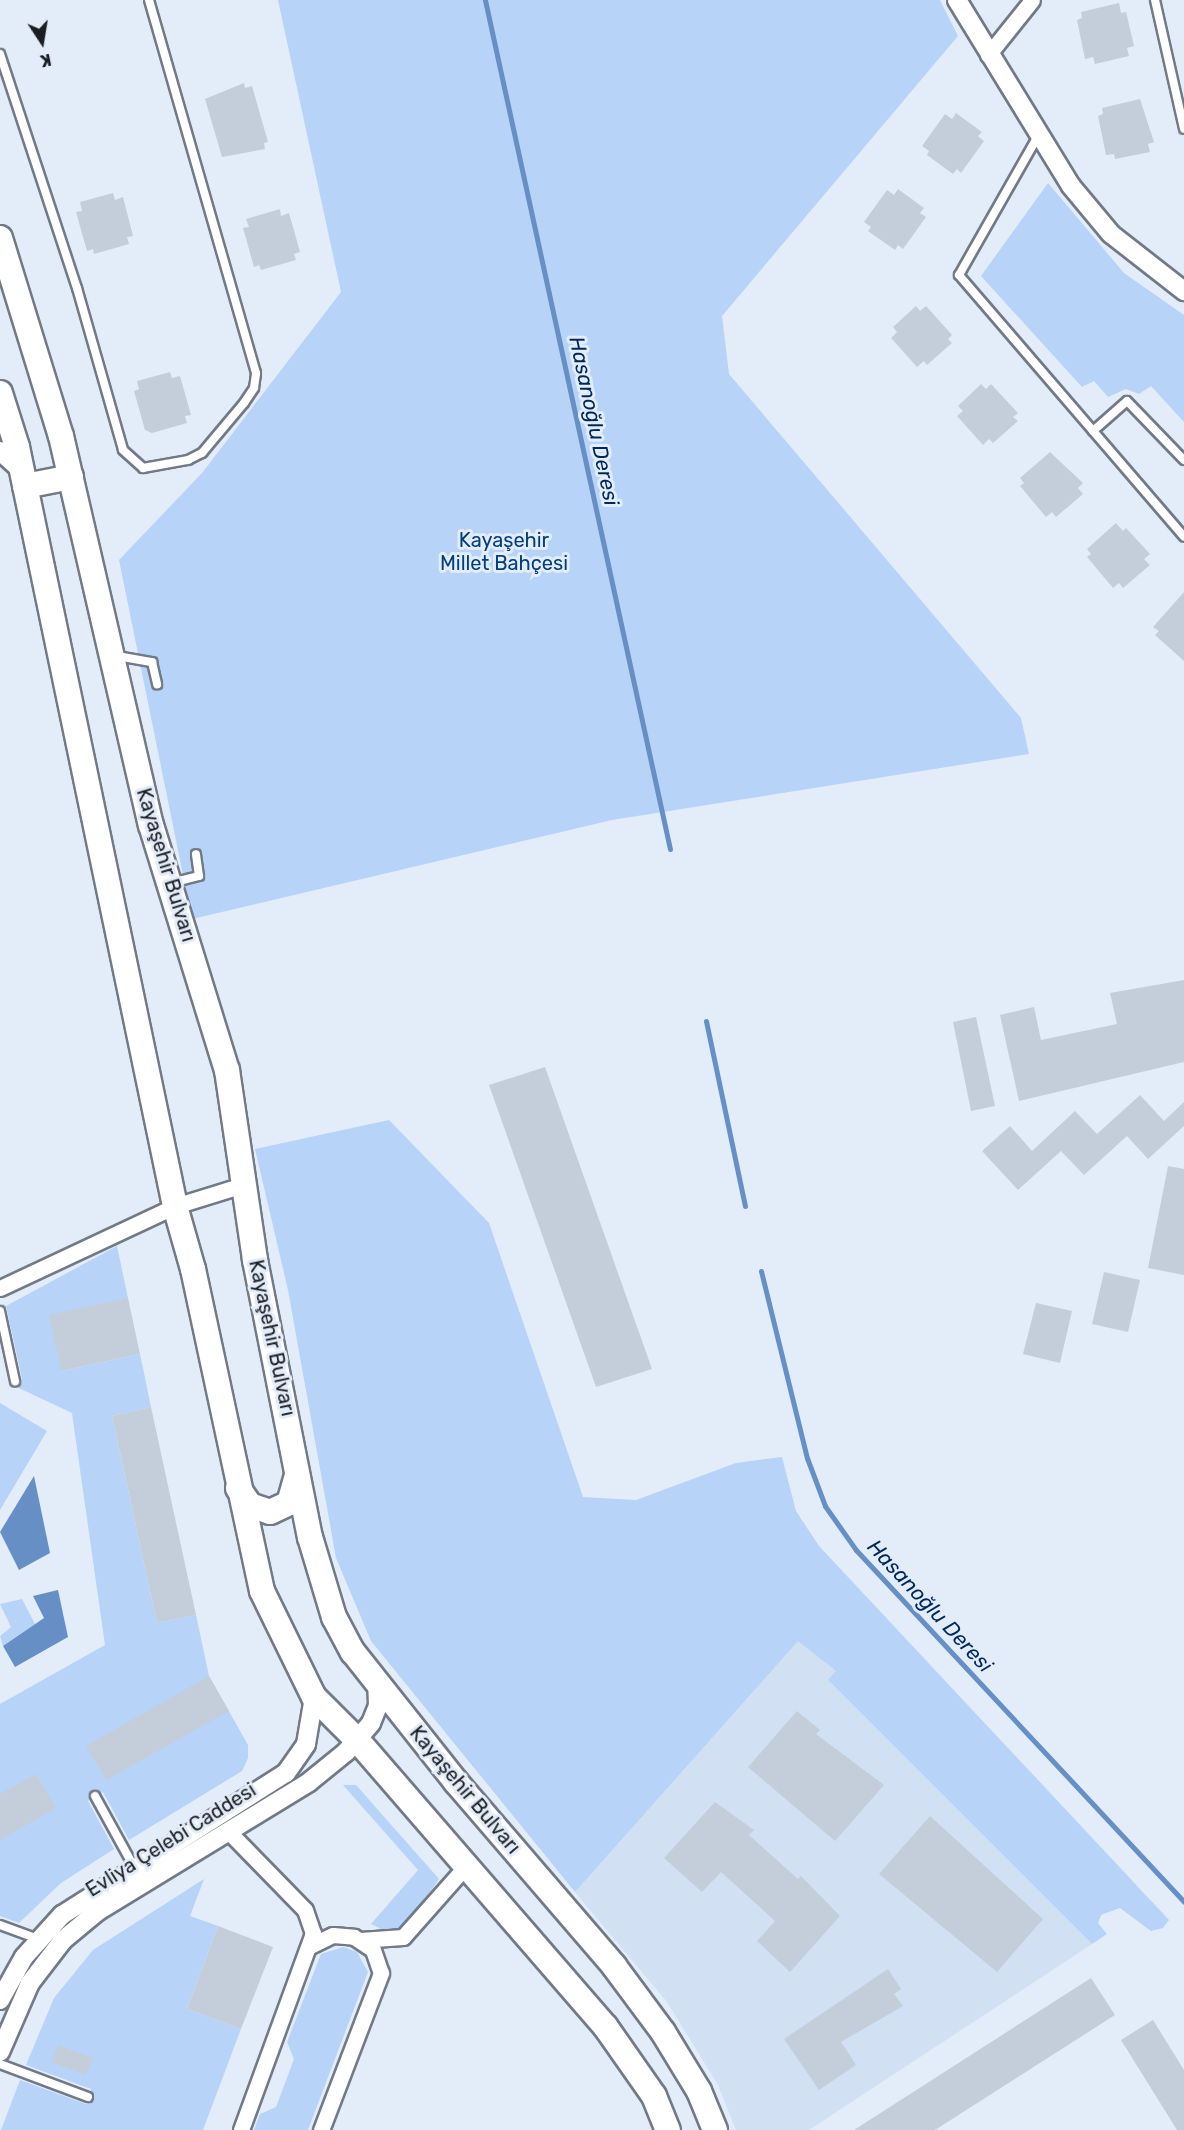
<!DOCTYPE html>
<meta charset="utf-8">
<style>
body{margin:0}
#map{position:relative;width:1184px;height:2130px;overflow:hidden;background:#e3ecf9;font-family:Rubik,sans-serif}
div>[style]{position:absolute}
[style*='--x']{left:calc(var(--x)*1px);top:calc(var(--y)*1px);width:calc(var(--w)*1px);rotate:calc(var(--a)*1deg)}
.built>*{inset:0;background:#d1e0f3}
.green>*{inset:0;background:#b7d3f7}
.water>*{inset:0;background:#658fc5}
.stream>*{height:5px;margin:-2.5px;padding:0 2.5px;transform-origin:2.5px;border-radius:2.5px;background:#658fc5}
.building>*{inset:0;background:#c4cedb}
.roads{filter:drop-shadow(2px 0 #717a86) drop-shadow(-2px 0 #717a86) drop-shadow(0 2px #717a86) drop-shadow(0 -2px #717a86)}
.service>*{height:8px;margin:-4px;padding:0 4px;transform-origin:4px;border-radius:4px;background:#fff}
.minor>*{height:15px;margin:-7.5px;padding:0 7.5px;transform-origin:7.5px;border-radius:7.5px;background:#fff}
.tertiary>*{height:18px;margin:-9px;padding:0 9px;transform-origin:9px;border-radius:9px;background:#fff}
.primary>*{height:24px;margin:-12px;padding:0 12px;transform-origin:12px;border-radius:12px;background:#fff}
span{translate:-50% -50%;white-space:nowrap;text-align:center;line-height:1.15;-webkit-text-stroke:6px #e3ecf9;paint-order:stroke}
.park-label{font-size:20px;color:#023f81}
.street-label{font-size:20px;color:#1a1e22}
.water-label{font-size:21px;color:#00295b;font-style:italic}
.north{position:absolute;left:12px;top:12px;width:60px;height:60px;-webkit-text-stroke:4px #e3ecf9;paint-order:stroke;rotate:168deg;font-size:16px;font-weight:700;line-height:24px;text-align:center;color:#1a1e22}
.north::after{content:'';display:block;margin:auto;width:21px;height:27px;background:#1a1e22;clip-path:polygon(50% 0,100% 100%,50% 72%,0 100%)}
</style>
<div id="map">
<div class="built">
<i style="clip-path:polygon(798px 1640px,836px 1671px,829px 1681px,1092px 1944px,809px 2130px,736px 2130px,718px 2085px,667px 2002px,575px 1892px)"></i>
</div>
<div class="green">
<i style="clip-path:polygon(278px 0,940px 0,958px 36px,722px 316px,729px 374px,1021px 718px,1029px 754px,612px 820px,192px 919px,119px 560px,202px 473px,341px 292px)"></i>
<i style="clip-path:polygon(1048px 183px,1124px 273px,1184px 315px,1184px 422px,1151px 386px,1139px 394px,1126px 389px,1108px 397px,1094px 381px,1082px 387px,981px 276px)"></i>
<i style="clip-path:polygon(389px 1120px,489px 1223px,583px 1497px,636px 1500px,736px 1463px,782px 1457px,796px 1511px,819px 1546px,1169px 1920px,1163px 1928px,1151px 1931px,1120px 1908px,1101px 1915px,1098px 1923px,1107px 1934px,1092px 1944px,828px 1680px,836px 1671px,798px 1641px,575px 1892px,371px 1641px,336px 1558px,288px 1290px,255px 1149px)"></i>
<i style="clip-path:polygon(117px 1246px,128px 1298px,61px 1371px,140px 1354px,151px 1407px,112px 1416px,157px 1623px,196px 1615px,209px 1676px,248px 1745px,248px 1758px,242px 1771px,129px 1840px,103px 1792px,88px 1801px,114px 1849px,61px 1883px,19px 1923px,0 1916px,0 1704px,105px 1645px,72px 1413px,8px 1383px,22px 1379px,6px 1306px)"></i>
<i style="clip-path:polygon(0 1403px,47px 1431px,0 1510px)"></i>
<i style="clip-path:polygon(22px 1599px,35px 1624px,3px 1646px,0 1636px,11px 1627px,0 1604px)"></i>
<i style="clip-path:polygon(343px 1785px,356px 1785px,439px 1879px,406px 1926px,394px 1935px,371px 1924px,418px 1870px)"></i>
<i style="clip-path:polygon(204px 1879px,190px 1916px,218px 1926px,187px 2009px,241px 2029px,203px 2130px,1px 2130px,20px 2080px,86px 2104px,91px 2089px,26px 2065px,54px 1998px,93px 1950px)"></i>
<i style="clip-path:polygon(343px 1947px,357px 1952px,368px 1972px,308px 2130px,254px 2130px,260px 2114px,276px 2107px,294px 2059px,287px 2042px,321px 1954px)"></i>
</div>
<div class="water">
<i style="clip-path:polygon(34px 1476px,50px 1553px,19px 1570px,0 1532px)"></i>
<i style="clip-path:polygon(58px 1590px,68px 1637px,15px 1667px,3px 1646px,44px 1618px,33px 1596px)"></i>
</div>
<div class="stream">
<i style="--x:485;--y:0;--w:869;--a:77.71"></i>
<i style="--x:706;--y:1021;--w:189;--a:78.1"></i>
<i style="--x:761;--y:1271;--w:193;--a:76.2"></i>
<i style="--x:807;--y:1458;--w:51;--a:69.4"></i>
<i style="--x:825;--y:1506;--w:54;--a:54.8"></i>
<i style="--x:856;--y:1550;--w:481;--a:47"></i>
</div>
<div class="building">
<i style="clip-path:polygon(1119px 3px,1121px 13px,1126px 12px,1134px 46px,1127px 48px,1129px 56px,1095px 64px,1093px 57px,1085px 59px,1077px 20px,1082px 18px,1081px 12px)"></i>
<i style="clip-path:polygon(244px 83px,245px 88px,252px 86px,268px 142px,264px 143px,265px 149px,222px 157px,205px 99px)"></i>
<i style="clip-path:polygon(1140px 99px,1154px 142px,1148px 144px,1150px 152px,1115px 159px,1114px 154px,1106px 155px,1098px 116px,1103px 114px,1102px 108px)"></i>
<i style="clip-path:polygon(956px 113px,982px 132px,978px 136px,984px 141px,961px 173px,957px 169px,953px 174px,927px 155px,929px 151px,922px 146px,945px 114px,952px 119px)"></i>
<i style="clip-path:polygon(898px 189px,924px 208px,920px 213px,926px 217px,903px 249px,898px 245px,895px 250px,868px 231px,871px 227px,864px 222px,887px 190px,894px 195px)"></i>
<i style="clip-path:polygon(113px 193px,115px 200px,123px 197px,133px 236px,127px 237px,129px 244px,94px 254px,93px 249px,87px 251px,76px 212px,82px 211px,80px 202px)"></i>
<i style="clip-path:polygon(280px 209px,281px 216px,289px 213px,300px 252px,294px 254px,296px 260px,261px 270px,259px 265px,254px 267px,243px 228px,249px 227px,246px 219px)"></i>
<i style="clip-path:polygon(916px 306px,920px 311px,926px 306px,952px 335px,948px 339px,952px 343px,927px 365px,924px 361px,917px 367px,891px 338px,897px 332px,893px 327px)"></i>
<i style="clip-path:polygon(170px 372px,172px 378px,180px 376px,191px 415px,185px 416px,187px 423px,152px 433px,145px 430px,134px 391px,139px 389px,137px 381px)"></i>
<i style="clip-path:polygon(981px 384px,986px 389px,991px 384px,1018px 413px,1013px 417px,1018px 421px,993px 443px,989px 439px,983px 445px,957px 416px,963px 411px,958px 406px)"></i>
<i style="clip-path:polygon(1050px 452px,1083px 483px,1078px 488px,1083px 494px,1056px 517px,1052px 512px,1046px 517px,1020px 486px,1024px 483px,1020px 478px)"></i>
<i style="clip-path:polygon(1116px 523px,1123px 531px,1126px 528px,1150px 554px,1144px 559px,1150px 565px,1123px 588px,1119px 583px,1113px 588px,1087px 557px,1091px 554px,1087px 549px)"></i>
<i style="clip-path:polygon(1184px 592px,1184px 661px,1155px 635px,1159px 631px,1153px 627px)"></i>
<i style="clip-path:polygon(1184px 980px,1184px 1062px,1019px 1101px,1000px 1015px,1034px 1007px,1041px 1040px,1117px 1024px,1110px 993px)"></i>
<i style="clip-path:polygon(976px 1017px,995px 1106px,971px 1111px,953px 1022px)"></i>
<i style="clip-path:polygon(545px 1067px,652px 1369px,596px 1387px,489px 1085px)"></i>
<i style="clip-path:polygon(1140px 1095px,1164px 1121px,1184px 1102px,1184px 1126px,1148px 1159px,1127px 1136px,1084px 1175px,1061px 1151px,1018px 1190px,982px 1151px,1010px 1126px,1032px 1151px,1075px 1111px,1097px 1134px)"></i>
<i style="clip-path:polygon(1168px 1166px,1184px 1169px,1184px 1275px,1148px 1268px)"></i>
<i style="clip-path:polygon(1104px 1272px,1140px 1280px,1128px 1332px,1092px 1324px)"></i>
<i style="clip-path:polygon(128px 1298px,140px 1354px,61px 1371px,49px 1315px)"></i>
<i style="clip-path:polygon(1036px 1303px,1072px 1311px,1060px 1363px,1023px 1354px)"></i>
<i style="clip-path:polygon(151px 1407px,196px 1615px,157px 1623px,112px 1416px)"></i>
<i style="clip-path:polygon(209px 1676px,229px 1711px,106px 1780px,86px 1746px)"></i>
<i style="clip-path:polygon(797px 1711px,820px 1730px,816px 1734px,884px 1785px,835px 1841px,748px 1767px)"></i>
<i style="clip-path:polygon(36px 1774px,56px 1808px,0 1840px,0 1794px)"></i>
<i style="clip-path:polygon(715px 1802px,754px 1830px,749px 1835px,798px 1879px,801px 1876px,840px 1916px,790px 1972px,757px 1941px,775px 1921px,721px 1872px,702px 1892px,664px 1858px)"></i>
<i style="clip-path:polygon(930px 1816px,1043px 1919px,997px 1972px,879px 1874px)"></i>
<i style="clip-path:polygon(218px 1926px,273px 1947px,241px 2029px,187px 2009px)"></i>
<i style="clip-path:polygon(888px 1969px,901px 1989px,894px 1994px,903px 2006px,841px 2042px,856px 2065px,819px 2090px,784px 2039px)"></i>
<i style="clip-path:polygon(1091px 1978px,1115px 2015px,935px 2130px,854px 2130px)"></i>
<i style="clip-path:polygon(1153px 2020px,1184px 2070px,1184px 2130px,1177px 2130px,1121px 2040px)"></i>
<i style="clip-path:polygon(58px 2045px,93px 2058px,86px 2075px,51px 2062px)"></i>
</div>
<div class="roads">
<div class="service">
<i style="--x:1155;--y:0;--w:132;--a:77.3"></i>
<i style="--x:0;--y:54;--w:246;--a:71.8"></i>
<i style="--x:77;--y:288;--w:168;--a:74.1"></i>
<i style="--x:123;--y:450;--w:27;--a:42"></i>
<i style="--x:143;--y:468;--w:46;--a:-10.1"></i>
<i style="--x:188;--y:460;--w:16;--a:-27"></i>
<i style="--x:202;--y:453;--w:65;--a:-50"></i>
<i style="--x:244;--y:403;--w:18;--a:-56"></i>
<i style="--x:254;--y:388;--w:15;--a:-82"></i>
<i style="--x:256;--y:373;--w:388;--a:-106"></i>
<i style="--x:1038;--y:136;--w:160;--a:119.6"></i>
<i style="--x:959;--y:275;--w:345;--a:49.3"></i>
<i style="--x:1093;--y:431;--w:45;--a:-41.4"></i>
<i style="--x:1127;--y:401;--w:82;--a:46"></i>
<i style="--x:117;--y:656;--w:36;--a:10"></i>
<i style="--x:152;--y:662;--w:23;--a:77"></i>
<i style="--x:171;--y:883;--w:29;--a:-14"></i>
<i style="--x:199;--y:876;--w:22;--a:-98"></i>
<i style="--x:0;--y:1311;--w:72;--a:77.9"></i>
<i style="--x:95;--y:1796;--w:81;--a:61.2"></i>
<i style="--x:0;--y:1925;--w:40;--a:20.2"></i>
<i style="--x:0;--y:2064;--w:94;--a:20.6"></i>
</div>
<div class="minor">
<i style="--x:988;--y:55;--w:70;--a:-51.3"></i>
<i style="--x:0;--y:1288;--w:193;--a:-25.1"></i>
<i style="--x:175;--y:1206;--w:71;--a:-17.2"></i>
<i style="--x:228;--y:1831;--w:110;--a:45.7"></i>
<i style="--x:305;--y:1910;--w:24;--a:71"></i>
<i style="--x:313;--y:1933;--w:210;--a:110.1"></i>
<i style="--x:360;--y:1940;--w:43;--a:-4"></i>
<i style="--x:403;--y:1937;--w:94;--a:-48.5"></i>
<i style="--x:310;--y:1946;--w:25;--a:-26"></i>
<i style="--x:333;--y:1935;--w:21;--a:5"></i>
<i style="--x:354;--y:1937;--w:23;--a:34"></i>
<i style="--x:373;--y:1950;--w:24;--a:71"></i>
<i style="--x:381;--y:1973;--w:168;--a:110.9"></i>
</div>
<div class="tertiary">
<i style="--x:957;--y:0;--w:218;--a:58.5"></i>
<i style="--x:1071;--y:186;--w:62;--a:50.2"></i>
<i style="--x:1111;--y:234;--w:93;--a:38"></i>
<i style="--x:0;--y:451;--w:30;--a:42"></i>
<i style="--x:0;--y:2000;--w:49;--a:-60.8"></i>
<i style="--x:24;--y:1957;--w:57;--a:-47.9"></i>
<i style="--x:62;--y:1915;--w:265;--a:-32.4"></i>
<i style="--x:286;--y:1773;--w:35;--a:-55"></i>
<i style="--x:306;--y:1744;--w:48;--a:-80.3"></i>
<i style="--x:0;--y:2052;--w:75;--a:-66.5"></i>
<i style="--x:30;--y:1983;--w:54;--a:-52.5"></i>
<i style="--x:63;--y:1940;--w:45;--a:-39.6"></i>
<i style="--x:98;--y:1911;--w:247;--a:-31.4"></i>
<i style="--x:309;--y:1782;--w:48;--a:-39"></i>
<i style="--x:346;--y:1752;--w:38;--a:-49"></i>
<i style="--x:371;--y:1723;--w:18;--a:-68"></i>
<i style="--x:378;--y:1706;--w:23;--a:-92"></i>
</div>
<div class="primary">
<i style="--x:0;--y:238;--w:207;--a:72.9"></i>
<i style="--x:61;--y:436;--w:399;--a:77"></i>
<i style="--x:151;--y:825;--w:257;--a:72.8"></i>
<i style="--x:227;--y:1070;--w:192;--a:81.6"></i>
<i style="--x:255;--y:1260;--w:282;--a:78.8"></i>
<i style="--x:310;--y:1537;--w:84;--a:73.3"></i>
<i style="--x:334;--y:1617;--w:40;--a:62"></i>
<i style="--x:353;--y:1652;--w:166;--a:51.6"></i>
<i style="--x:456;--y:1782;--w:243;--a:49.3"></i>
<i style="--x:614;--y:1966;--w:82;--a:53.4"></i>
<i style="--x:663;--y:2032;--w:69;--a:58.6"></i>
<i style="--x:699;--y:2091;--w:42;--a:67.7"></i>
<i style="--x:0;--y:393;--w:57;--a:72.5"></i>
<i style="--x:17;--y:447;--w:775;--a:78.24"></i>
<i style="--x:175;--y:1206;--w:66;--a:74.1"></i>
<i style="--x:193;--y:1269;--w:329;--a:77.9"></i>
<i style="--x:262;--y:1591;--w:118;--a:63.9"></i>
<i style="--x:314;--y:1697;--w:62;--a:45"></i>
<i style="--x:358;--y:1741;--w:377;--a:49.1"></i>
<i style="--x:605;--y:2026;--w:85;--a:55"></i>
<i style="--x:654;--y:2096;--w:37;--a:68"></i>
<i style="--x:25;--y:486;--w:47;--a:-11.1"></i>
<i style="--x:238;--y:1488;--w:21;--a:55"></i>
<i style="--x:250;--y:1505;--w:21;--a:19"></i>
<i style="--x:270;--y:1512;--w:21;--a:-25"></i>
<i style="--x:289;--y:1503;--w:29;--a:-74"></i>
</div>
</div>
<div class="park-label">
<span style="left:504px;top:552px">Kayaşehir<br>Millet Bahçesi</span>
</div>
<div class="street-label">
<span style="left:166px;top:865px;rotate:73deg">Kayaşehir Bulvarı</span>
<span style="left:272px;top:1338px;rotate:78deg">Kayaşehir Bulvarı</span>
<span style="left:465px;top:1790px;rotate:50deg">Kayaşehir Bulvarı</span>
<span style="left:171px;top:1840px;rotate:-32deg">Evliya Çelebi Caddesi</span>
</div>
<div class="water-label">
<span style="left:594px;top:421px;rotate:78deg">Hasanoğlu Deresi</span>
<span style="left:930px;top:1606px;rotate:47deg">Hasanoğlu Deresi</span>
</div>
<div class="north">K</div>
</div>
